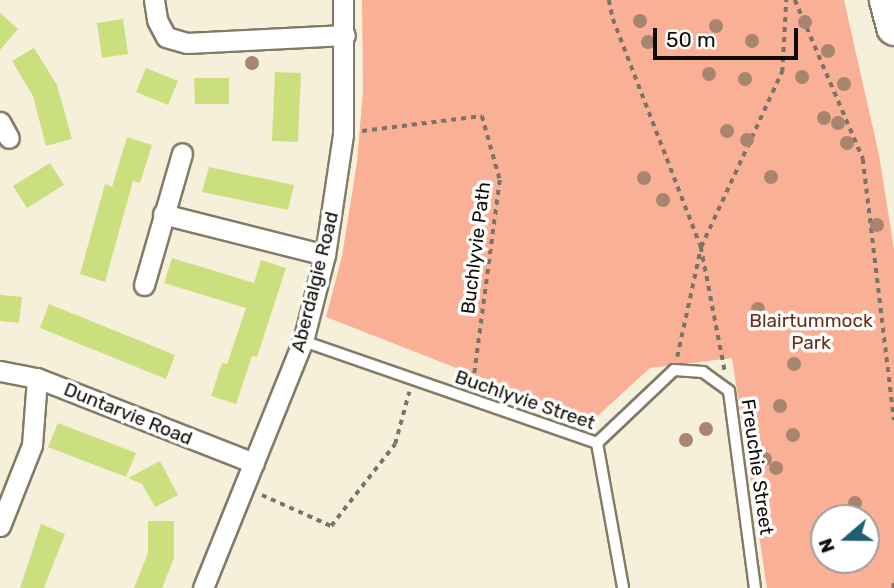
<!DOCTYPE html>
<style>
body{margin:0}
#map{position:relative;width:894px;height:588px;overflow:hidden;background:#f6f0da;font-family:Rubik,sans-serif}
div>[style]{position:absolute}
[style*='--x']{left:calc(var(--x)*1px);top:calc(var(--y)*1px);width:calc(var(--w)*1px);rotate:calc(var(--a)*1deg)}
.green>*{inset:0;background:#f9b097}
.building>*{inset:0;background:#cbdf7f}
.path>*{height:3.5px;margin-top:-1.75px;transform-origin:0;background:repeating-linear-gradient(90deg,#787466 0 5px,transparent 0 10px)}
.roads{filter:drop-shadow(2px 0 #817b68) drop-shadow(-2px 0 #817b68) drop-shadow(0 2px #817b68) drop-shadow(0 -2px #817b68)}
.lane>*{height:10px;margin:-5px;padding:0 5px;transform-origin:5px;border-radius:5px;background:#fff}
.street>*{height:19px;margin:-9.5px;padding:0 9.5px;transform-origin:9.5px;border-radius:9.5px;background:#fff}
.highway>*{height:35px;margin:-17.5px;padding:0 17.5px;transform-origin:17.5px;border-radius:17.5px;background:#fff}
.trees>*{width:14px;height:14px;margin:-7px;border-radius:50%;background:#a8856f}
span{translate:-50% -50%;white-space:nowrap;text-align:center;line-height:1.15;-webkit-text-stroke:7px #fff;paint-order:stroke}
.street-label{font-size:19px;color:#0f0d06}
.park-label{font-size:19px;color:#682d17}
.north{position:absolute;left:810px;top:504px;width:70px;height:70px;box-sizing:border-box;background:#fff;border:2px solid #9f9e9b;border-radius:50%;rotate:250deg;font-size:19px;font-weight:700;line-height:28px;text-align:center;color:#0f0d06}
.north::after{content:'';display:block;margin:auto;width:24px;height:32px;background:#1d5f73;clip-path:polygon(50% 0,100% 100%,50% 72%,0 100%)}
.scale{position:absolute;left:653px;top:28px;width:145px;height:32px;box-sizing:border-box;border:4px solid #0f0d06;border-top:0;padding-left:9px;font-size:21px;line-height:24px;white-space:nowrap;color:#0f0d06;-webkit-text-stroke:5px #fff;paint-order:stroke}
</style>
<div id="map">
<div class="green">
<i style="clip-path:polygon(evenodd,362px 0,844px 0,879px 155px,894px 249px,894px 588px,767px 588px,732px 358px,650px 368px,592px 421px,326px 317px,342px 256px,357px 162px,363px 90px,362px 0,866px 518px,866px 560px,824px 560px,824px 518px,866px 518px)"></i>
</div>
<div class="building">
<i style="clip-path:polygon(0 13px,18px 29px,0 50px)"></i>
<i style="clip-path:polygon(123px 19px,128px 54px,102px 58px,97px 23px)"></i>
<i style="clip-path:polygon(34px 48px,57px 85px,72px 139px,46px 146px,33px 96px,12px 61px)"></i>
<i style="clip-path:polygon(146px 68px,178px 81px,168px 105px,136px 92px)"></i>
<i style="clip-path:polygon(275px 72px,301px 73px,298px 142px,272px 141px)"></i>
<i style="clip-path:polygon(194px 78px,229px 78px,229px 104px,195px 104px)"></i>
<i style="clip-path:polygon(127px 137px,152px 145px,140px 183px,133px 181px,105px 282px,80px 274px,105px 184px,112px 187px)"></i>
<i style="clip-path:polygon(50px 163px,64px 185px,27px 208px,13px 186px)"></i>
<i style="clip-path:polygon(209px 167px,294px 185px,288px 210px,202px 192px)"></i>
<i style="clip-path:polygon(172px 258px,254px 283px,261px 260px,286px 268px,257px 357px,252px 356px,236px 404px,211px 396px,222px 363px,227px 364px,246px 308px,164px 283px)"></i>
<i style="clip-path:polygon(0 295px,22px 297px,19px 323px,0 321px)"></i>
<i style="clip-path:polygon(49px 304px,175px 355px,166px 379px,40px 328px)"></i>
<i style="clip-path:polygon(58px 423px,136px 453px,126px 477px,48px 447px)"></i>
<i style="clip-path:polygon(160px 461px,178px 495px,155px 507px,142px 484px,128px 478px)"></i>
<i style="clip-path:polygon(148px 521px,174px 521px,174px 558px,162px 588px,134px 588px,148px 553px)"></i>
<i style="clip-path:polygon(41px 524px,65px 534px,44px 588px,20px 588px)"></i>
</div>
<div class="path">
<i style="--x:609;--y:0;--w:19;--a:78"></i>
<i style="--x:613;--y:19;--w:244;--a:68.9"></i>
<i style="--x:701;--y:247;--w:127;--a:79.1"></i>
<i style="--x:795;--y:0;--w:173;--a:66.8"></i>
<i style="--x:863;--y:159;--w:263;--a:83.2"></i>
<i style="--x:362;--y:131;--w:121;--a:-7.1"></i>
<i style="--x:482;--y:116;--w:66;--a:74.3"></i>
<i style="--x:500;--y:180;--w:208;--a:97.5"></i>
<i style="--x:677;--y:357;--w:113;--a:-77.7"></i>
<i style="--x:701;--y:247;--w:193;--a:-65.2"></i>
<i style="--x:782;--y:72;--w:72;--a:-86.8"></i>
<i style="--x:262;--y:495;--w:76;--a:24.2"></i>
<i style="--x:331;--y:526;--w:104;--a:-52"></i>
<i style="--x:395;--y:444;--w:54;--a:-74.9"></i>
<i style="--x:893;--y:588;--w:7;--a:-82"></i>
</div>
<div class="roads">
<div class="lane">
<i style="--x:303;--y:341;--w:311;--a:19.1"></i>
<i style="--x:597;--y:443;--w:147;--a:79.8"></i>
<i style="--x:597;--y:443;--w:106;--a:-43.5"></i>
<i style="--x:674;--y:370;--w:29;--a:4"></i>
<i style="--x:703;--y:372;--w:32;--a:36"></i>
<i style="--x:729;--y:391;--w:199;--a:82.5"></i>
</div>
<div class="street">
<i style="--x:154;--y:0;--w:20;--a:81"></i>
<i style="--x:157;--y:20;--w:19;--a:62"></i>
<i style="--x:166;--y:37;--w:22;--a:16"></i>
<i style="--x:187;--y:43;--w:158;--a:-2.9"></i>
<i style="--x:0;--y:122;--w:18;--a:61"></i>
<i style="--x:163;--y:214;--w:167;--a:14.2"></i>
<i style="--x:144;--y:285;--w:137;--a:-73.9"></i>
<i style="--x:0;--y:371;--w:38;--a:11"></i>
<i style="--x:37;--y:378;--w:233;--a:21.4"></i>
<i style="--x:0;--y:526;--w:87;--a:-68.4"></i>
<i style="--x:32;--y:445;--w:67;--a:-85.7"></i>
<i style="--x:203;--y:588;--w:266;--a:-68"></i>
<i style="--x:303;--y:341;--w:89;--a:-75.7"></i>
<i style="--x:325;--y:255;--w:122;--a:-81.5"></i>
<i style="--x:343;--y:134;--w:134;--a:-90"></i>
</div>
<div class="highway">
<i style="--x:887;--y:0;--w:28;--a:75"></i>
</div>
</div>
<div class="trees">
<i style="left:640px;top:21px"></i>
<i style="left:805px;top:22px"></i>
<i style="left:716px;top:26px"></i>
<i style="left:752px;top:41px"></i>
<i style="left:648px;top:42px"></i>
<i style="left:828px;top:51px"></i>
<i style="left:252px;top:63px"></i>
<i style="left:709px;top:74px"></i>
<i style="left:802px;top:77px"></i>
<i style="left:745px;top:79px"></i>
<i style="left:844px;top:84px"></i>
<i style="left:824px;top:118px"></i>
<i style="left:838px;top:123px"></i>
<i style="left:727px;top:131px"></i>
<i style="left:747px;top:140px"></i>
<i style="left:847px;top:143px"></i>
<i style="left:771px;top:177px"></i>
<i style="left:644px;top:178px"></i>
<i style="left:663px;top:200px"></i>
<i style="left:877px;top:225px"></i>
<i style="left:758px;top:309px"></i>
<i style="left:794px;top:364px"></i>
<i style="left:780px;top:406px"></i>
<i style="left:706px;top:429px"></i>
<i style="left:793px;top:435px"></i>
<i style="left:686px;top:440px"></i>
<i style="left:765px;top:459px"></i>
<i style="left:776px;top:468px"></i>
<i style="left:855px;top:503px"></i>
</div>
<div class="street-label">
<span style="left:476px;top:248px;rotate:-83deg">Buchlyvie Path</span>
<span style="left:315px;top:282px;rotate:-76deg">Aberdalgie Road</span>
<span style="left:525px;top:400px;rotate:19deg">Buchlyvie Street</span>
<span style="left:128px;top:414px;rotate:22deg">Duntarvie Road</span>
<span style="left:757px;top:467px;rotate:82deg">Freuchie Street</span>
</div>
<div class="park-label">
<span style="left:811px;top:332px">Blairtummock<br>Park</span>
</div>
<div class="north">N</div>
<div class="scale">50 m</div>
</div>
